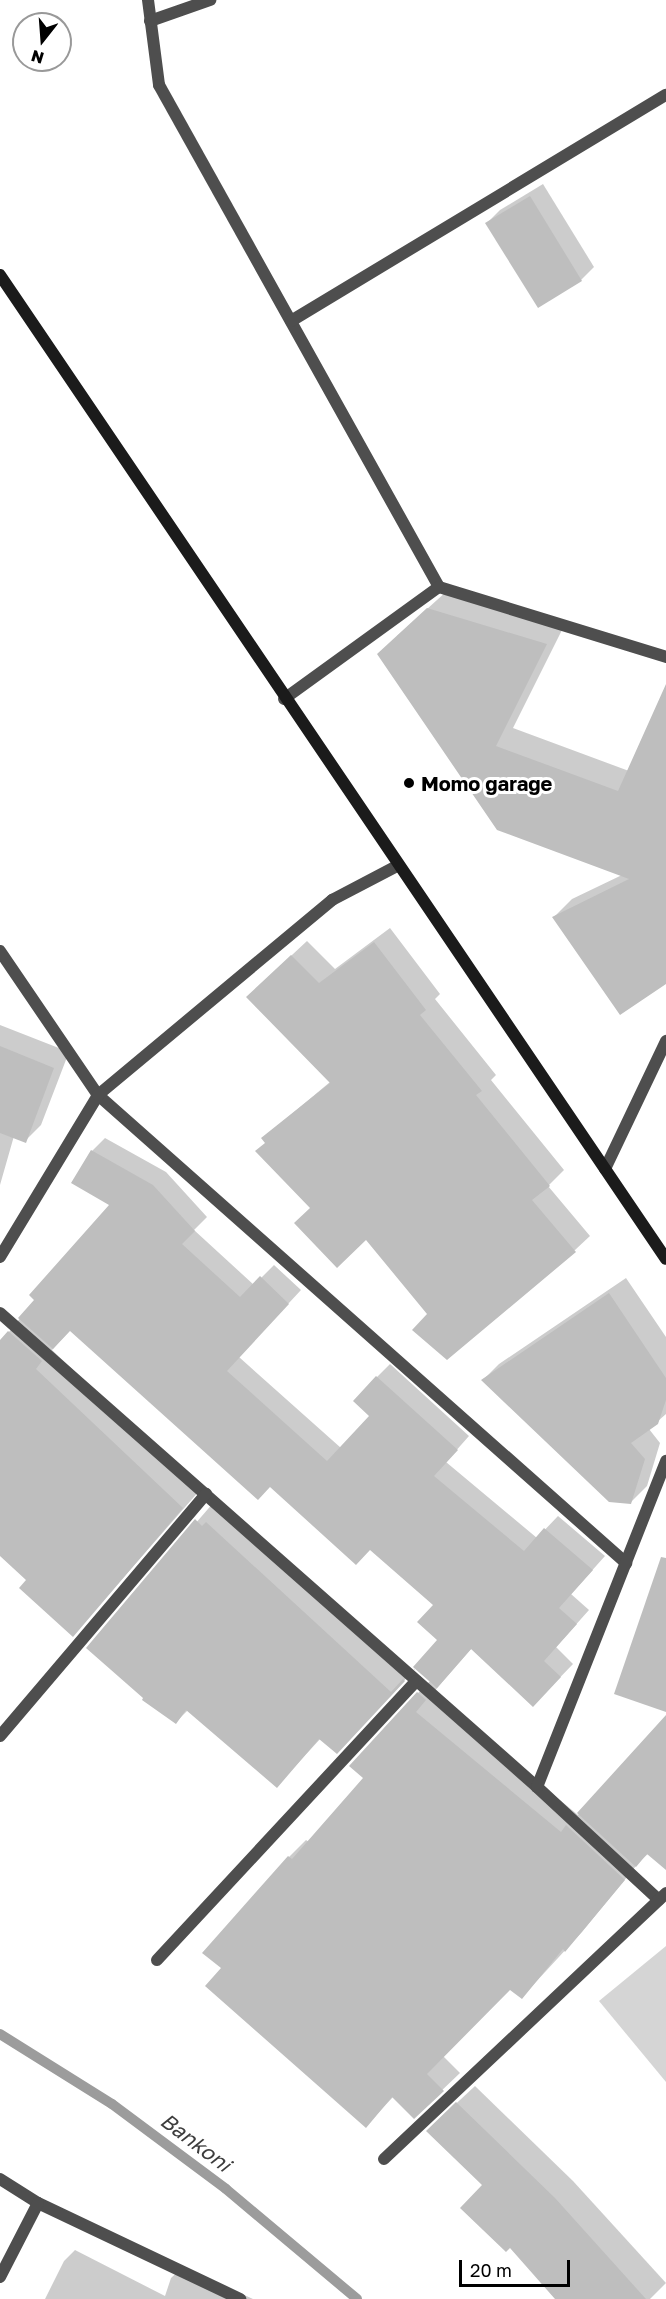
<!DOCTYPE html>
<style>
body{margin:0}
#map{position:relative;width:666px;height:2299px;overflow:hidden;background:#fff;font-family:"Golos Text",sans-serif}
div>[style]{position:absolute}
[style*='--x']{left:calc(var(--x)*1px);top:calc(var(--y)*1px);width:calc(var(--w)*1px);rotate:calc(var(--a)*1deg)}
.green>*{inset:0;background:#d5d5d5}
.shadow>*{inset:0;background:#0003}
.stream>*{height:10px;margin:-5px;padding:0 5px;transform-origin:5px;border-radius:5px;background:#9c9c9c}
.building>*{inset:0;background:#bebebe}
.street>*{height:12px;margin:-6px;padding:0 6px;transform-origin:6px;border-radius:6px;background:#4e4e4e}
.secondary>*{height:12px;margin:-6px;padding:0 6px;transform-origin:6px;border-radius:6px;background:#1b1b1b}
.dots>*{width:16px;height:16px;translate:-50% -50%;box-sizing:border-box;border:3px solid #fff;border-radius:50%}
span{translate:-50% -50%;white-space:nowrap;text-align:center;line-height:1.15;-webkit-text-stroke:6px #fff;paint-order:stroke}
.poi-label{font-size:20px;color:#000;font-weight:700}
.left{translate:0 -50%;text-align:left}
.water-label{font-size:21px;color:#3d3d3d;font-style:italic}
.north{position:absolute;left:12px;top:12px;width:60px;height:60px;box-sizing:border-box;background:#fff;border:2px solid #999;border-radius:50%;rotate:197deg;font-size:16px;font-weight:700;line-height:24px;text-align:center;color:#000}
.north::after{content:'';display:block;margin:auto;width:21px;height:27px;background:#000;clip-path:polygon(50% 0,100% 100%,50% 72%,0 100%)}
.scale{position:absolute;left:459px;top:2260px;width:111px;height:27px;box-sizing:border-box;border:3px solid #000;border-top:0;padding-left:8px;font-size:18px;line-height:21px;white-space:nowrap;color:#000;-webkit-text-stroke:4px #fff;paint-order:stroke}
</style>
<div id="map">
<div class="green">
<i style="clip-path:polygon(666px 1946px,666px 2082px,599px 2001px)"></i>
</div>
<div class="shadow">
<i style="clip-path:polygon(543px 184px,594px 267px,581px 280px,539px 306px,487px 223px,500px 210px)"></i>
<i style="clip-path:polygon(447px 591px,564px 626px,513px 728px,629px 771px,666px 687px,666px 982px,554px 917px,572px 899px,622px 875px,498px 828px,397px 636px)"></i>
<i style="clip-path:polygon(390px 928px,440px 994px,435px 999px,496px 1075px,491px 1080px,564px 1170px,548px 1186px,590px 1236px,575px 1250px,429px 1314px,366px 1238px,311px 1208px,263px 1138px,330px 1082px,263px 982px,307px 941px,335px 969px)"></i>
<i style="clip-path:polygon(0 1025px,69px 1052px,41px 1125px,25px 1141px,14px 1136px,0 1185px)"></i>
<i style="clip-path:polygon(105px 1138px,166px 1172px,207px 1217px,194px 1230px,254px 1285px,274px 1265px,301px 1290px,239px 1357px,341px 1448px,371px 1416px,377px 1377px,390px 1364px,469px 1436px,446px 1462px,537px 1538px,558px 1516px,605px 1556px,571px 1594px,589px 1610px,556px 1647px,573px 1664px,546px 1692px,472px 1648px,432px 1694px,578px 1815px,653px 1732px,666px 1732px,666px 1849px,649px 1853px,640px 1861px,582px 1932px,522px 1997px,510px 1988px,443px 2056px,460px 2073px,414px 2117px,393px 2097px,366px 2126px,224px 1968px,289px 1857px,306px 1840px,309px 1842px,365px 1778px,418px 1693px,431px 1680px,416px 1668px,354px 1734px,321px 1738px,277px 1786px,188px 1710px,176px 1722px,88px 1648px,214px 1502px,410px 1674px,440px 1640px,435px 1605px,370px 1549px,270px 1486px,70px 1330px,52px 1350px,200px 1490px,73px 1635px,28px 1580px,0 1554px,0 1343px,112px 1205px,92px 1151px)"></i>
<i style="clip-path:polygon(626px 1278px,666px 1337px,666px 1414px,649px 1429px,660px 1443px,647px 1486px,630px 1503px,483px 1380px,499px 1364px)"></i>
<i style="clip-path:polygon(475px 2086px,573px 2181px,666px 2283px,650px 2299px,557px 2299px,446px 2113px)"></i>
<i style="clip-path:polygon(75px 2250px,165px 2296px,171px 2278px,183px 2267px,253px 2299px,45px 2299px,64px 2261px)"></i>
</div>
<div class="stream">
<i style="--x:0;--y:2034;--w:132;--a:32"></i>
<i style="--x:112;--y:2104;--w:142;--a:36.7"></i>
<i style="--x:226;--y:2189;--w:171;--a:40"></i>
</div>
<div class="building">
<i style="clip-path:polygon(530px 196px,582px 281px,538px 308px,485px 223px)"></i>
<i style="clip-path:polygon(427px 608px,547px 644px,496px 746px,618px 791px,666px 684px,666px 984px,620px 1015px,552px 917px,629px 879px,497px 830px,377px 654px)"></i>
<i style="clip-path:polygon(374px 942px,426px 1010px,420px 1015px,482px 1091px,476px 1095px,550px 1186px,532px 1200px,576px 1252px,447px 1360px,412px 1330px,427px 1314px,366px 1240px,337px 1268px,294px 1223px,310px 1208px,255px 1151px,265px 1143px,261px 1138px,330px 1083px,246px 997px,291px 955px,319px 983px)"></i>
<i style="clip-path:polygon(0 1046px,54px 1068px,26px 1143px,0 1133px)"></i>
<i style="clip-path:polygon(91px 1150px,153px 1185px,195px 1231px,182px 1244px,240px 1297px,260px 1276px,289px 1304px,227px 1371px,327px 1461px,369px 1416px,353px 1401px,376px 1376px,458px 1450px,434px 1476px,524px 1551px,544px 1528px,593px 1570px,559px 1608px,577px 1624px,544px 1661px,561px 1677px,533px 1707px,471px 1649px,437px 1688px,413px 1667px,437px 1640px,417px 1622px,433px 1605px,370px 1550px,356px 1565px,270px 1487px,258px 1500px,70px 1331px,53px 1349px,18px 1318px,34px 1300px,29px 1295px,109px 1205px,71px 1183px)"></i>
<i style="clip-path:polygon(609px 1293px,666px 1378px,666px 1400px,658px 1424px,631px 1443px,645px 1459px,631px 1504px,609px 1502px,481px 1380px)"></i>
<i style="clip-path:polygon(8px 1331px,42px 1361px,36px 1369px,183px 1508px,73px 1637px,19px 1588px,26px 1580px,0 1556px,0 1340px)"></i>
<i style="clip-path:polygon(195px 1519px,202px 1526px,206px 1522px,391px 1692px,403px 1679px,405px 1681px,337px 1754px,319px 1739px,277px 1788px,186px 1710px,176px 1724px,142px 1700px,143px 1698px,86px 1648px)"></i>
<i style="clip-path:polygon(661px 1557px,666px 1558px,666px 1712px,614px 1694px)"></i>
<i style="clip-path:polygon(417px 1692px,426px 1700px,416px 1712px,561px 1832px,566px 1825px,625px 1880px,565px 1952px,563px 1949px,522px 1999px,510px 1990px,427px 2074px,444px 2091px,414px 2119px,392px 2097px,366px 2128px,205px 1986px,221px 1968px,202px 1953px,288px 1856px,292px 1859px,363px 1778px,349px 1766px)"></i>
<i style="clip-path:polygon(666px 1715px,666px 1870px,647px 1854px,636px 1867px,577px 1813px)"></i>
<i style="clip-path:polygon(456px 2102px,555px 2198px,646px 2299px,555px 2299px,510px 2248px,506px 2252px,460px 2208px,482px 2185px,426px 2131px)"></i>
</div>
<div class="street">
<i style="--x:148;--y:0;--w:86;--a:82.6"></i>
<i style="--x:159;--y:85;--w:575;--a:60.85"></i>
<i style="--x:439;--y:587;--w:238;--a:17.1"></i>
<i style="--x:150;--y:21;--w:64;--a:-19.3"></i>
<i style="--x:291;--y:321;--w:438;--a:-31.1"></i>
<i style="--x:284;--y:699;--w:191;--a:-35.9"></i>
<i style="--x:0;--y:951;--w:174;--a:55.8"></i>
<i style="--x:98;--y:1095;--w:706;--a:41.55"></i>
<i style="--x:605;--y:1169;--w:142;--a:-64.5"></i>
<i style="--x:0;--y:1257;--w:189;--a:-58.8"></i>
<i style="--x:98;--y:1095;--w:305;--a:-39.8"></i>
<i style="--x:332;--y:900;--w:73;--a:-27.6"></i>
<i style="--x:0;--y:1313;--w:716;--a:41.43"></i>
<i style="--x:537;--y:1787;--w:166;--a:42.8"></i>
<i style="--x:0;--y:1736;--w:318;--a:-49.6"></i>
<i style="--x:537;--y:1787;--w:351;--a:-68.4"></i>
<i style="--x:157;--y:1960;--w:381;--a:-47.1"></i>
<i style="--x:384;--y:2159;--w:388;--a:-43.3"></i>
<i style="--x:0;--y:2179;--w:45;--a:32.3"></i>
<i style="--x:38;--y:2203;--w:224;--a:25.4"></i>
<i style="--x:0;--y:2277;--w:83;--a:-62.8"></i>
</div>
<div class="secondary">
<i style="--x:0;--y:275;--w:1188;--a:55.91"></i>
</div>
<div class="dots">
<i style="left:409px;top:783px;background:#000"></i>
</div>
<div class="poi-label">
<span class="left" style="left:421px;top:783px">Momo garage</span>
</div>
<div class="water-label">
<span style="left:196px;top:2142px;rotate:37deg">Bankoni</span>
</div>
<div class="north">N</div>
<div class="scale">20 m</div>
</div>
